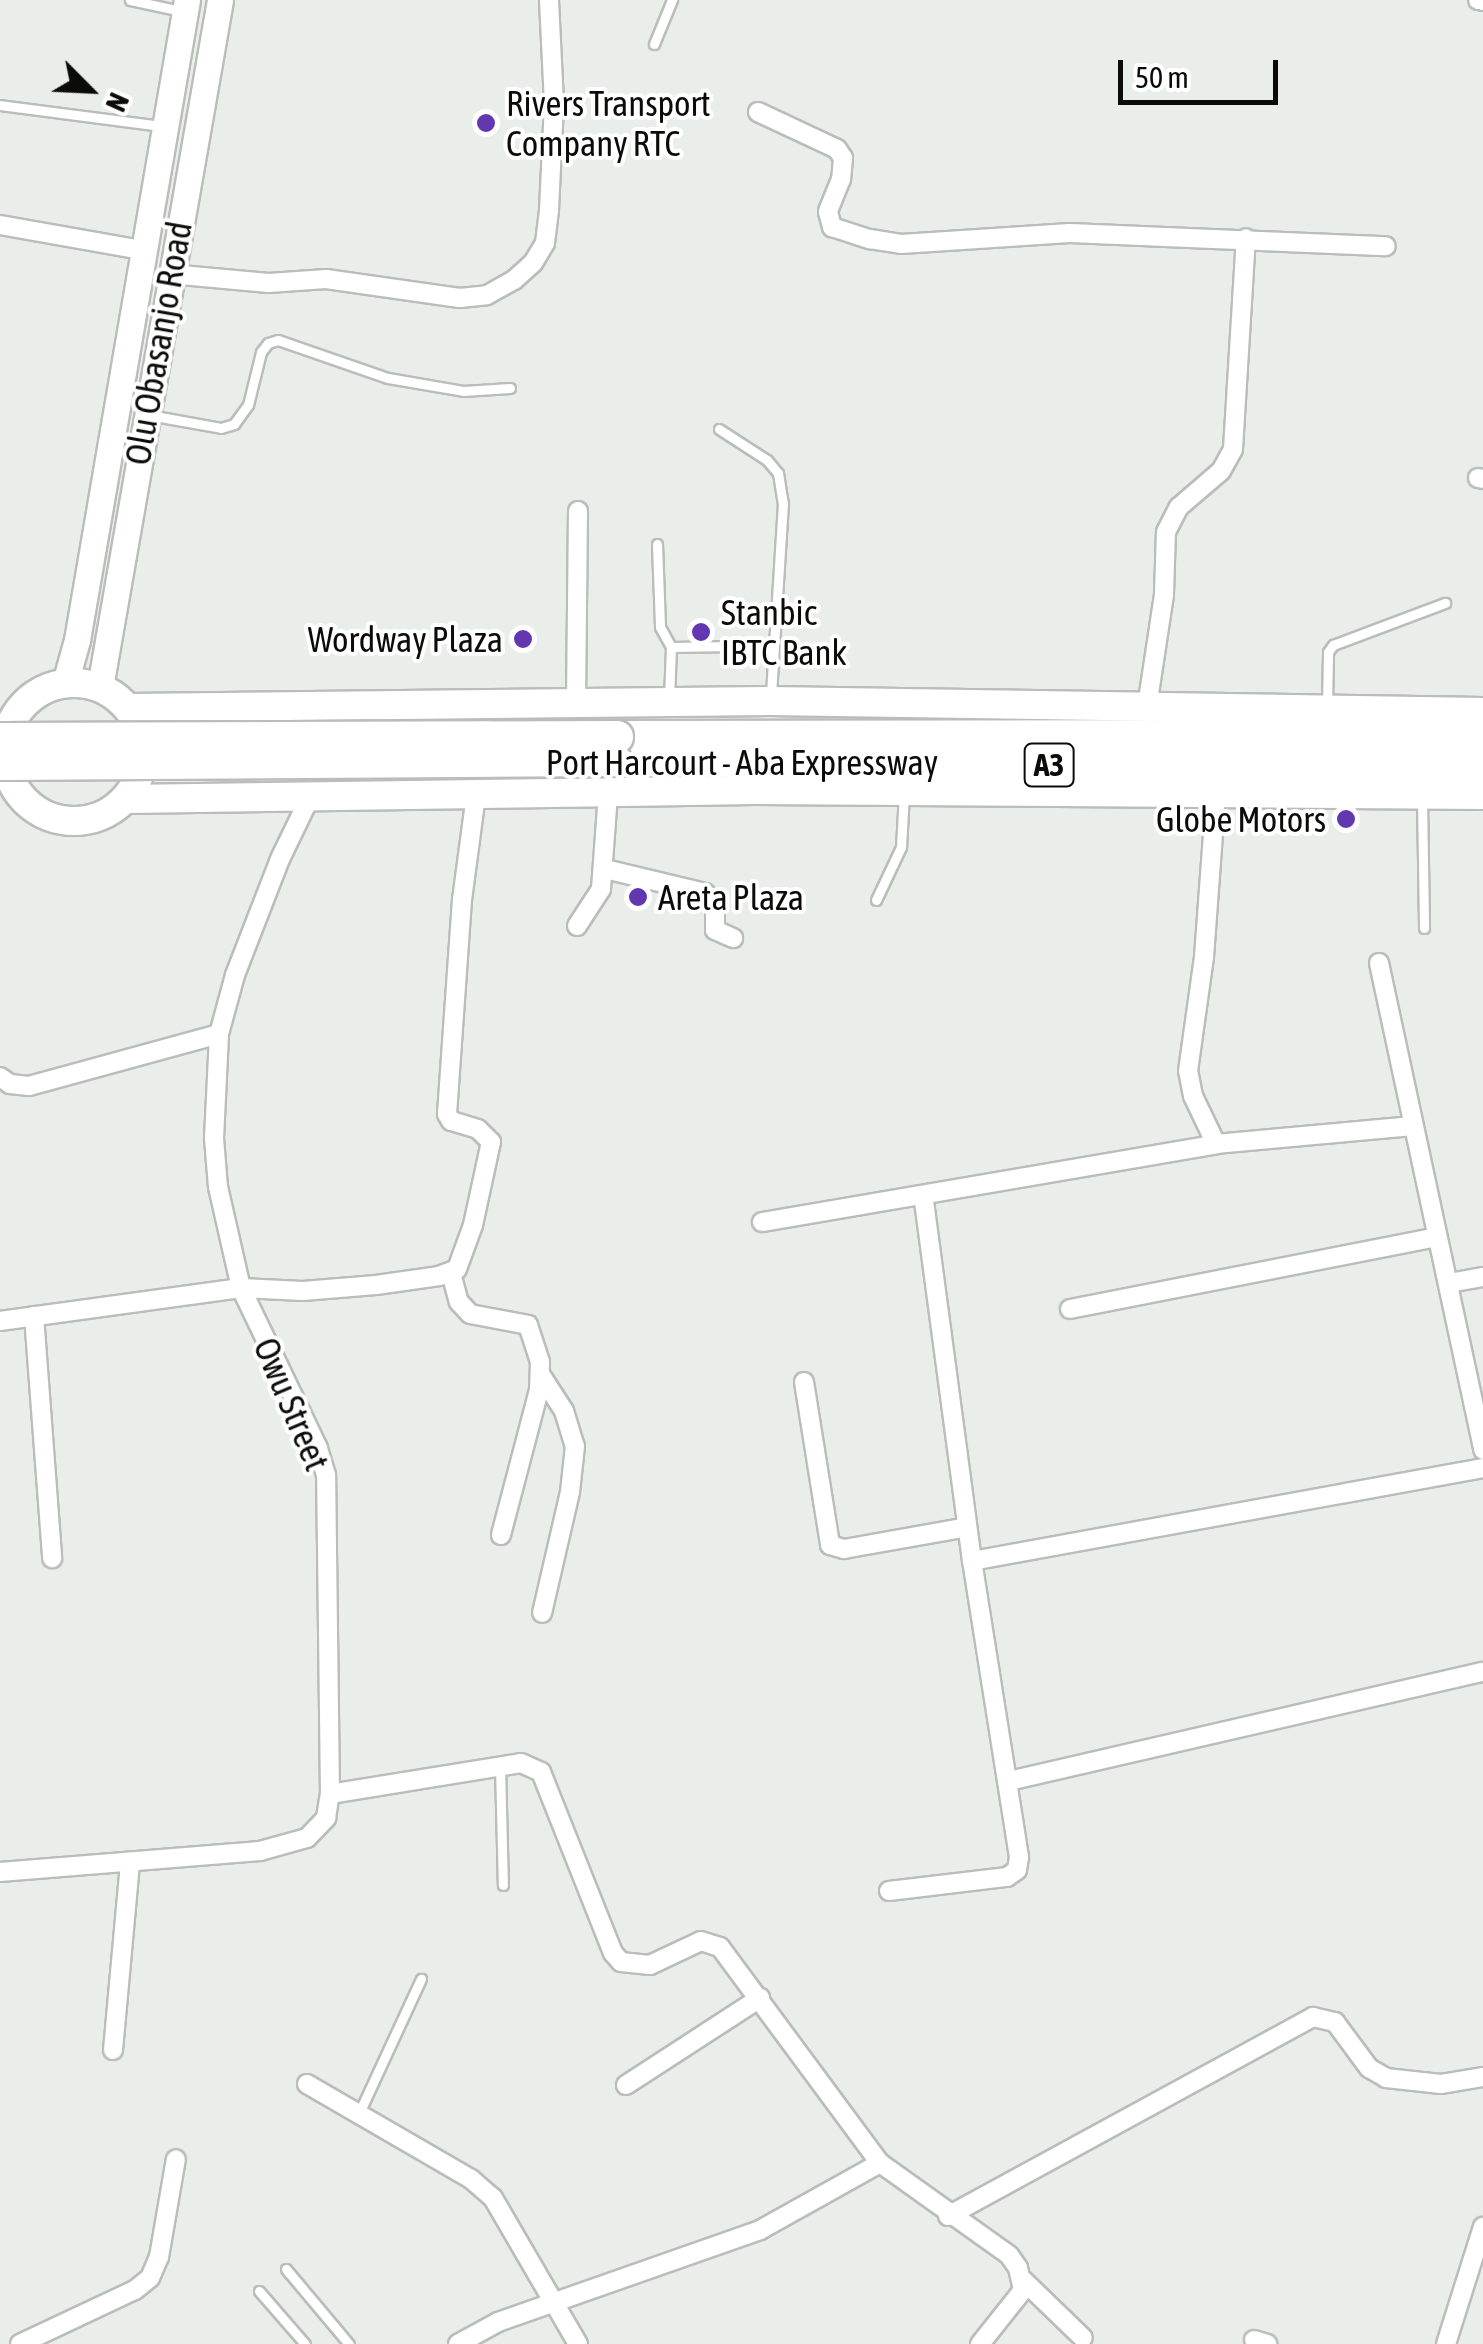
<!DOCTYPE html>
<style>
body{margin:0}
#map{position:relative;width:1483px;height:2344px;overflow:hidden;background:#eaeeea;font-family:"Asap Condensed",sans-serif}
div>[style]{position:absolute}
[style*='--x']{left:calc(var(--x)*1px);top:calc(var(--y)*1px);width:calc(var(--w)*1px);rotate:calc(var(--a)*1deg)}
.roads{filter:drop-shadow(2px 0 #babdba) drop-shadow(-2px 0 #babdba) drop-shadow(0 2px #babdba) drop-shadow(0 -2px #babdba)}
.lane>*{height:9px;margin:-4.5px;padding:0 4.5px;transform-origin:4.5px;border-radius:4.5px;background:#fff}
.street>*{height:18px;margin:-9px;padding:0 9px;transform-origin:9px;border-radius:9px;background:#fff}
.secondary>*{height:25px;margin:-12.5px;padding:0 12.5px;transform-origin:12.5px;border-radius:12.5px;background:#fff}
.primary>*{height:28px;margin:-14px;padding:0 14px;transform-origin:14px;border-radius:14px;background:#fff}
.primary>.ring{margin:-14px;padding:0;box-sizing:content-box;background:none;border:28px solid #fff;border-radius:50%}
.highway>*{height:32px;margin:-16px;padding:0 16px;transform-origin:16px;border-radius:16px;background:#fff}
.bridges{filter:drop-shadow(2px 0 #babdba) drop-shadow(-2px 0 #babdba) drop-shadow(0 2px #babdba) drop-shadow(0 -2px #babdba)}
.highway-bridge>*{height:32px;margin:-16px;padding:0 16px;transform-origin:16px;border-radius:16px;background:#fff}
.dots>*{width:28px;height:28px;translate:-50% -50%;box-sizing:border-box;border:5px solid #fff;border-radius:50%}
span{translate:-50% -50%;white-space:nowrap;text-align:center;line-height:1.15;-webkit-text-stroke:8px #fff;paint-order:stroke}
.shield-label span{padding:2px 8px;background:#fff;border:2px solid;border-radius:8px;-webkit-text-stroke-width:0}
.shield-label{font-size:32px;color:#0b0c0a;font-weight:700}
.poi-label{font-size:35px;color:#0b0c0a}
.left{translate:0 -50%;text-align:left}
.right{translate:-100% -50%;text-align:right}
.street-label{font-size:35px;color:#0b0c0a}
.north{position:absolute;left:40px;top:40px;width:100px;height:100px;-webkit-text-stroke:8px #fff;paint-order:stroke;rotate:114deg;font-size:28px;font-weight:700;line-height:40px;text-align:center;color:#0b0c0a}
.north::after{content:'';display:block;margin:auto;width:35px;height:45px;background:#0b0c0a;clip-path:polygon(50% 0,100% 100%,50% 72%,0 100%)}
.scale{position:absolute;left:1118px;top:60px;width:160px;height:45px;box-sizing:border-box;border:5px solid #0b0c0a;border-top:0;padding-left:12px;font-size:30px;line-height:35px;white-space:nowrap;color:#0b0c0a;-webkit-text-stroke:8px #fff;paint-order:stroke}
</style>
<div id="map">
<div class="roads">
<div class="lane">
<i style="--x:130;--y:0;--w:52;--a:12.2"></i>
<i style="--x:654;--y:44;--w:48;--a:-67.8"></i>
<i style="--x:0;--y:105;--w:162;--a:7.4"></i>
<i style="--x:149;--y:415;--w:73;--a:10.2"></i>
<i style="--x:221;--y:428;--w:14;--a:-17"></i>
<i style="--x:234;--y:424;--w:24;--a:-54"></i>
<i style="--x:248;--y:405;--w:55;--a:-76.2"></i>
<i style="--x:261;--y:352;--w:11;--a:-52"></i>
<i style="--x:268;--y:343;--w:10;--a:-17"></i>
<i style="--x:278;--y:340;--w:116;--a:19.1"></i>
<i style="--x:388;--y:378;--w:76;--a:9.8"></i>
<i style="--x:463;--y:391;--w:47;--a:-3.7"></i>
<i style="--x:719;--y:429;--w:57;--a:32.9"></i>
<i style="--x:767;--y:460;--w:17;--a:50"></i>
<i style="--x:778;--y:473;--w:30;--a:81"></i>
<i style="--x:783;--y:503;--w:192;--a:93.6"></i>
<i style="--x:657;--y:544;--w:83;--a:87.9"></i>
<i style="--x:660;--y:627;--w:23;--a:61"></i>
<i style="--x:669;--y:699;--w:52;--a:-87.8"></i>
<i style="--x:671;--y:647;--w:63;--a:-0.9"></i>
<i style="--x:1327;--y:706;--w:54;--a:-88.9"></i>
<i style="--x:1328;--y:652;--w:9;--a:-54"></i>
<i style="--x:1333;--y:645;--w:120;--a:-20.6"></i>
<i style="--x:1422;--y:798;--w:130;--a:89.1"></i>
<i style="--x:876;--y:900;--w:59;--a:-64.7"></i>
<i style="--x:901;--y:847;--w:54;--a:-86.8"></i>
<i style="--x:500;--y:1766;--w:119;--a:88.6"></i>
<i style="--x:359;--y:2113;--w:148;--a:-65.2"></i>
<i style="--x:286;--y:2269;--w:98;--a:50"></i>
<i style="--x:259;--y:2291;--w:70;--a:49"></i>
</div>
<div class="street">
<i style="--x:1478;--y:0;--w:5;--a:11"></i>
<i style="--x:758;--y:112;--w:87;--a:25.1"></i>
<i style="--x:837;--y:149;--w:11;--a:56"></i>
<i style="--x:843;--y:158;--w:21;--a:95"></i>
<i style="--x:841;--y:179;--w:35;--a:112"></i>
<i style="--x:828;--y:212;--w:16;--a:75"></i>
<i style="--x:832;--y:227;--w:40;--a:18"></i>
<i style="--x:870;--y:239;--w:31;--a:9"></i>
<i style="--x:901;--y:244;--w:169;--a:-3.7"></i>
<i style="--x:1070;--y:233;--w:316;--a:2.4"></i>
<i style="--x:0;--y:225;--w:144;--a:10"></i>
<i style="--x:170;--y:274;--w:99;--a:5.2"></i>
<i style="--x:269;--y:283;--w:57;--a:-4"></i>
<i style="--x:326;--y:279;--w:135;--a:8.1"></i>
<i style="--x:460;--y:298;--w:27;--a:-6"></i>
<i style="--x:487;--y:295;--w:31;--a:-29"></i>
<i style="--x:514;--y:280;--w:25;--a:-42"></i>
<i style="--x:533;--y:263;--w:23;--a:-59"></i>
<i style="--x:545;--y:243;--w:33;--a:-83"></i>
<i style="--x:549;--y:210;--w:107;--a:-87.3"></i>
<i style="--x:554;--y:103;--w:103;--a:-92.8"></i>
<i style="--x:1478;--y:478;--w:5;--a:11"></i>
<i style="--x:576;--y:702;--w:191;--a:-89.4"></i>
<i style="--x:1147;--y:707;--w:114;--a:-81.4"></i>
<i style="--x:1164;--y:594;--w:62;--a:-88.2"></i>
<i style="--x:1166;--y:532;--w:28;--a:-63"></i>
<i style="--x:1179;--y:507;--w:55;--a:-40.6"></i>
<i style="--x:1221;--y:471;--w:25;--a:-61"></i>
<i style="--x:1233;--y:449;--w:211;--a:-86.5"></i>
<i style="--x:605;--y:869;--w:103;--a:13.5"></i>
<i style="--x:705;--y:893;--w:16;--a:52"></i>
<i style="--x:715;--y:906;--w:24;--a:90"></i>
<i style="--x:715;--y:930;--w:20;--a:24"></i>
<i style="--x:577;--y:926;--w:44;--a:-57"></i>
<i style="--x:601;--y:889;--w:95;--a:-85.8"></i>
<i style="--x:1379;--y:963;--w:498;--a:77.9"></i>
<i style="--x:0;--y:1077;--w:12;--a:35"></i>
<i style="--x:10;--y:1084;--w:19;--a:6"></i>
<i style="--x:29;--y:1086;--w:197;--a:-15.3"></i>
<i style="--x:1216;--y:1144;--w:53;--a:-115.6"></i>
<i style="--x:1193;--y:1096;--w:25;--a:-101"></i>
<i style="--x:1188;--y:1071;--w:115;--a:-82"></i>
<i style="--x:1204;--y:957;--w:162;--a:-85.8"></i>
<i style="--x:762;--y:1222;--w:461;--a:-9.7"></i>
<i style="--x:1216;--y:1144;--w:197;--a:-5.2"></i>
<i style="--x:451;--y:1273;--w:30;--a:75"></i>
<i style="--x:459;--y:1302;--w:16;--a:47"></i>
<i style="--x:470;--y:1314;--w:59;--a:10.7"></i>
<i style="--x:528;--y:1325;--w:39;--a:72"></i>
<i style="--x:540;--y:1362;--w:28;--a:92"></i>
<i style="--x:539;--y:1390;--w:150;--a:104.7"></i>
<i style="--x:1449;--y:1283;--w:35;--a:-10"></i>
<i style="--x:1070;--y:1309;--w:373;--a:-11.1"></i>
<i style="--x:34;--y:1316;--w:243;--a:85.7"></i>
<i style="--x:0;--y:1321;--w:243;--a:-7.8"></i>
<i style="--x:241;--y:1288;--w:62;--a:2.8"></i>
<i style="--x:303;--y:1291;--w:73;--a:-4.7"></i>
<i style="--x:376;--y:1285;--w:64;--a:-8.1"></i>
<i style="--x:439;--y:1276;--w:19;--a:-21"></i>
<i style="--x:457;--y:1269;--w:47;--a:-70"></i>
<i style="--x:473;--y:1225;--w:85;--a:-77.8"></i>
<i style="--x:491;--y:1142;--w:18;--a:-135"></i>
<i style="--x:478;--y:1129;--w:28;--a:-163"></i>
<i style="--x:451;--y:1121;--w:8;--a:-120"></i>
<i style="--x:447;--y:1114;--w:215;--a:-86"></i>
<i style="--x:462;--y:900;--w:106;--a:-82.4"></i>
<i style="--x:540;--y:1374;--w:44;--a:57"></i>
<i style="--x:564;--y:1411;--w:37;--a:73"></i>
<i style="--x:575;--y:1446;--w:46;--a:96.2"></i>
<i style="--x:570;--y:1492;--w:124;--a:103"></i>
<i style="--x:804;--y:1382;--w:165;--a:80.9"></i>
<i style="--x:830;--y:1545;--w:15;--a:16"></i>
<i style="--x:844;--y:1549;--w:125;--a:-10.1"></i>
<i style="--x:972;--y:1561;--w:519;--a:-10.31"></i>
<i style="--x:1009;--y:1781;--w:486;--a:-13"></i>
<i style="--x:330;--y:1794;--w:193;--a:-9.2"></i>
<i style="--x:521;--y:1763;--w:22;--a:24"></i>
<i style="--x:541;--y:1772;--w:195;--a:68.3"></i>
<i style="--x:613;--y:1953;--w:12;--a:48"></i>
<i style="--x:621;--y:1962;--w:29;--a:6"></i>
<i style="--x:650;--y:1965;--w:56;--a:-25.2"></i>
<i style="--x:701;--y:1941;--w:20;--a:18"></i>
<i style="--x:720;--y:1947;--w:269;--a:53.5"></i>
<i style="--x:880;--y:2163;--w:158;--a:35.5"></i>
<i style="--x:1009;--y:2255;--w:16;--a:55"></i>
<i style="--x:1018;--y:2268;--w:23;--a:77"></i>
<i style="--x:1023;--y:2290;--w:69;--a:128.5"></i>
<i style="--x:0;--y:1872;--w:261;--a:-4.6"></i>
<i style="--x:260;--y:1851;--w:49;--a:-15.5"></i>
<i style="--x:307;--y:1838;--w:28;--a:-46"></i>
<i style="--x:326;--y:1818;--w:24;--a:-81"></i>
<i style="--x:330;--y:1794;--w:319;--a:-90.7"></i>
<i style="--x:326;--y:1475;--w:28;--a:-107"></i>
<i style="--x:318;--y:1448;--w:178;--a:-115.7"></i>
<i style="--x:241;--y:1288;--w:104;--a:-102.8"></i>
<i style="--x:218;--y:1187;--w:49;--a:-94.7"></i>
<i style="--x:214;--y:1138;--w:104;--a:-87.2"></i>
<i style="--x:219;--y:1034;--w:61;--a:-74.8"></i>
<i style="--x:235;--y:975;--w:124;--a:-68.8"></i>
<i style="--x:280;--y:859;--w:71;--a:-64.2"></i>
<i style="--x:889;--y:1891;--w:119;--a:-6.8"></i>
<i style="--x:1007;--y:1877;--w:12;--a:-35"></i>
<i style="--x:1017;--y:1870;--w:13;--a:-81"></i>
<i style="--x:1019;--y:1857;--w:300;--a:-99"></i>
<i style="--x:972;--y:1561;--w:368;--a:-97.6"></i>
<i style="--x:113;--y:2050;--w:189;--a:-84.8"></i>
<i style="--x:307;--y:2084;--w:190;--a:30.1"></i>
<i style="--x:471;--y:2179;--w:29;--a:41"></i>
<i style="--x:493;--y:2198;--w:169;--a:59.8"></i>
<i style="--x:626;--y:2085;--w:160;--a:-33"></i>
<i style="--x:948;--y:2216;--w:416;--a:-28.6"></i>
<i style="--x:1313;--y:2017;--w:23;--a:13"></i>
<i style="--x:1335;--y:2022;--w:57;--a:53.5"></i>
<i style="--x:1369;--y:2068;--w:20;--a:30"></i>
<i style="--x:1386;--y:2078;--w:55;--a:6.2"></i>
<i style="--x:1441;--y:2084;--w:43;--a:-9.5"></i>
<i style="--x:1023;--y:2280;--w:83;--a:44"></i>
<i style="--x:1254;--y:2340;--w:14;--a:17"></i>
<i style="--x:20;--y:2344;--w:127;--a:-25.2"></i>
<i style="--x:135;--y:2290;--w:19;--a:-39"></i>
<i style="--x:150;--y:2278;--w:23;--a:-67"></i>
<i style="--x:159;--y:2257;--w:99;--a:-80.2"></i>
<i style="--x:458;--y:2344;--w:46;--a:-28.8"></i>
<i style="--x:498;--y:2322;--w:278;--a:-19.3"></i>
<i style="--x:760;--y:2230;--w:137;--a:-29.2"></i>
<i style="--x:1446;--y:2344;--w:123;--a:-72.5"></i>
</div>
<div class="secondary">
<i style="--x:65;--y:683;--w:45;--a:-74.4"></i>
<i style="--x:77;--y:640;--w:649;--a:-80.25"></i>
<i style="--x:100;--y:687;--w:697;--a:-80.09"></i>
</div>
<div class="primary">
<i class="ring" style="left:5px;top:683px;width:110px;height:110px"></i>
<i style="--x:129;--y:708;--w:641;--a:-0.63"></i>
<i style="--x:770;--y:701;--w:713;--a:0.88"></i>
<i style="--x:126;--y:799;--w:629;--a:-0.82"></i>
<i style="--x:755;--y:790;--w:728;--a:0.39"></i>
</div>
<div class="highway">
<i style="--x:617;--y:737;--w:866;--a:-0.07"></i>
<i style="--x:615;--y:760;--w:868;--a:0.46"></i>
</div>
</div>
<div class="bridges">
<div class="highway-bridge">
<i style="--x:0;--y:739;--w:617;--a:-0.19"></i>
<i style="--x:0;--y:764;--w:615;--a:-0.37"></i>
</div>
</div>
<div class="dots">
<i style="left:486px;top:123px;background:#6237af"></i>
<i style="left:701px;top:632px;background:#6237af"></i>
<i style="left:523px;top:639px;background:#6237af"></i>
<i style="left:1346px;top:819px;background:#6237af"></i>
<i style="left:638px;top:897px;background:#6237af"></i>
</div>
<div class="shield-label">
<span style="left:1049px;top:765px">A3</span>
</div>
<div class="poi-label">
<span class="left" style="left:506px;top:123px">Rivers Transport<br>Company RTC</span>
<span class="left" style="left:721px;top:632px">Stanbic<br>IBTC Bank</span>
<span class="right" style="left:503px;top:639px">Wordway Plaza</span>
<span class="right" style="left:1326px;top:819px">Globe Motors</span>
<span class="left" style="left:658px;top:897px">Areta Plaza</span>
</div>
<div class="street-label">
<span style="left:158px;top:343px;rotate:-80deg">Olu Obasanjo Road</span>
<span style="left:742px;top:762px">Port Harcourt - Aba Expressway</span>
<span style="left:292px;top:1404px;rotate:67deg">Owu Street</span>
</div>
<div class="north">N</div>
<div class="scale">50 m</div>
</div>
